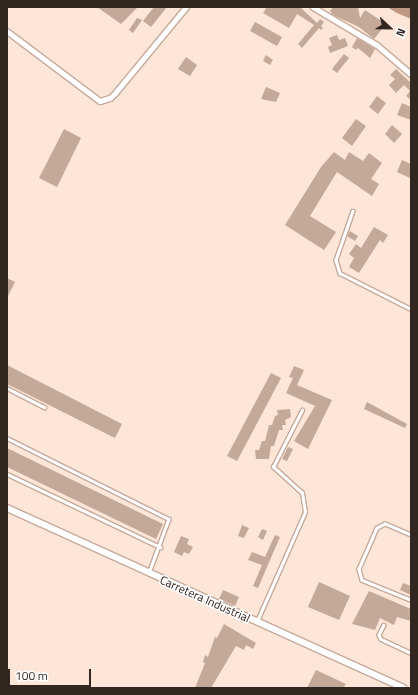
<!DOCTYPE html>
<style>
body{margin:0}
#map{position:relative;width:418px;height:695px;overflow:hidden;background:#fde5d8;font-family:"Titillium Web",sans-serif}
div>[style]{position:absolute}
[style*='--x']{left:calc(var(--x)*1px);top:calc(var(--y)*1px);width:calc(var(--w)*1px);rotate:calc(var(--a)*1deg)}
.water>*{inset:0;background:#bf9780}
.building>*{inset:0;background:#c4a999}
.roads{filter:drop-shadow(1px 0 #c6aa9a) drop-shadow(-1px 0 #c6aa9a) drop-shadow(0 1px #c6aa9a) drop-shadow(0 -1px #c6aa9a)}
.lane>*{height:2.5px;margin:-1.25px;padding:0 1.25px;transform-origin:1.25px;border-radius:1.25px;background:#fff}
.street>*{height:4.5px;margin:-2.25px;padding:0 2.25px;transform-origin:2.25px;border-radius:2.25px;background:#fff}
.secondary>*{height:6px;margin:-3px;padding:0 3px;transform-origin:3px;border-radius:3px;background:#fff}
span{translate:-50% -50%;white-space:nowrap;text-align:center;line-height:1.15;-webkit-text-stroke:3px #fff;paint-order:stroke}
.street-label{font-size:12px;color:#312620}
.frame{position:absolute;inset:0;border:8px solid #312620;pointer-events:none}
.north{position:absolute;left:370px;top:8px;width:40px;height:40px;-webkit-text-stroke:3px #fff;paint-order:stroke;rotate:112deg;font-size:11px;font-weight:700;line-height:16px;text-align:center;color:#312620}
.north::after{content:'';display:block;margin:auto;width:14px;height:18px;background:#312620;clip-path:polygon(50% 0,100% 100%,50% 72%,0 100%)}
.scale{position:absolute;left:8px;top:669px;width:83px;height:18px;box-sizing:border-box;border:2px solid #312620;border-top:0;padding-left:5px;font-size:12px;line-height:14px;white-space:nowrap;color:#312620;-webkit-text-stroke:3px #fff;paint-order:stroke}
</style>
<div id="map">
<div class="water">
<i style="clip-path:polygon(387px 7px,411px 7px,411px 19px,397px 13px)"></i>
</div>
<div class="building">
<i style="clip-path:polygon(97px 7px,138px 7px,121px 24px)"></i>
<i style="clip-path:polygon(154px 7px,167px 7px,151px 27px,143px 21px)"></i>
<i style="clip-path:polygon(267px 7px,300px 7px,317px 23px,320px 19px,324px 22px,321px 26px,323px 28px,321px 30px,319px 28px,302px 48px,298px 44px,314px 25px,297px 14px,289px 28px,263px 13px)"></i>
<i style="clip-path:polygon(333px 7px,358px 7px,360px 18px,365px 10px,386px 24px,374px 39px,359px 27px,333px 15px,330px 11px)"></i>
<i style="clip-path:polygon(137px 18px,142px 20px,133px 33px,129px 30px)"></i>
<i style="clip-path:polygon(255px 22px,282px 37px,277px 46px,250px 31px)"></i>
<i style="clip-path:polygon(337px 35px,339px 40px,345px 38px,348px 46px,330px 53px,328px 47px,332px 45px,329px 38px)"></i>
<i style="clip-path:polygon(357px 38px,375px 49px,370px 58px,358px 48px,356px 50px,352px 47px)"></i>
<i style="clip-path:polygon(344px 54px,349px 58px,337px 73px,332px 69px)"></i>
<i style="clip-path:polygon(266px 55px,273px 60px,270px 65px,263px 61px)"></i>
<i style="clip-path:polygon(186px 57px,197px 65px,190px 76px,178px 69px)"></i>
<i style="clip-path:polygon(396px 69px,411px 83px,411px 100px,406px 96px,410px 91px,404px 85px,396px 93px,389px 85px,395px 79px,390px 75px)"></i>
<i style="clip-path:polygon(266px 87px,280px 93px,276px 102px,261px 99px)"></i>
<i style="clip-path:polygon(377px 96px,386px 103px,378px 114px,369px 107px)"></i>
<i style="clip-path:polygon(402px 103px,411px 107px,411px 120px,397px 115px)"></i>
<i style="clip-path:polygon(356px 119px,366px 126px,352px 146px,342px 138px)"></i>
<i style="clip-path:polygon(392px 125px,402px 134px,394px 143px,385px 134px)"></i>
<i style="clip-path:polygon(64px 129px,81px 138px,57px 187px,39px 178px)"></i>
<i style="clip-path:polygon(334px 152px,345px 160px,349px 152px,363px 161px,369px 153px,382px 163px,371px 179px,379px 184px,372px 196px,337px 172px,310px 216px,336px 232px,324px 250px,285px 225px,321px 167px)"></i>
<i style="clip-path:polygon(402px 160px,411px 164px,410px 178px,397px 172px)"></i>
<i style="clip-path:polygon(374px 227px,388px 235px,383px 243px,380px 240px,359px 273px,349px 267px,354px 258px,349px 254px,356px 244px,361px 248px)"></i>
<i style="clip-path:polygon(350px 231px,358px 236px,355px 241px,347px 236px)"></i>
<i style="clip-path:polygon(7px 278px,15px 282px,7px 298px)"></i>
<i style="clip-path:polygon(7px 365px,122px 424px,115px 438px,7px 384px)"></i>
<i style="clip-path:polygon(294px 366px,304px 370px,297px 385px,332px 400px,308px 449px,294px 441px,315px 406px,286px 393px,293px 378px,289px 377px)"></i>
<i style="clip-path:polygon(271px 373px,281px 378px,237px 461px,227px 456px)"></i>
<i style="clip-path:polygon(367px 402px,407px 424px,405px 428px,364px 409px)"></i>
<i style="clip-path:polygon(290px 409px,291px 417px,285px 420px,286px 425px,282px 425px,283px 430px,279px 430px,274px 446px,271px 446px,269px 459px,256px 459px,255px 450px,259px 450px,262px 441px,265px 441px,269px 425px,272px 425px,275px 416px,278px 415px,277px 410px)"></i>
<i style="clip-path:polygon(288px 447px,293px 449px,287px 461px,282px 459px)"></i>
<i style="clip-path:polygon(7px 448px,163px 524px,156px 539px,7px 467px)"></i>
<i style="clip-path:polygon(242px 525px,249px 528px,244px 538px,238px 536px)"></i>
<i style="clip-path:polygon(262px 529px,267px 531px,263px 540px,258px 537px)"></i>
<i style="clip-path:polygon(275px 535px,280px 537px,258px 588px,253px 586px,262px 565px,248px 560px,252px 552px,265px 557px)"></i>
<i style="clip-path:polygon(181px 536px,189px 539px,187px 544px,193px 547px,189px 554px,184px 552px,182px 556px,174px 552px)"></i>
<i style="clip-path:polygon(319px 582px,350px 596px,339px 620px,308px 607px)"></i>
<i style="clip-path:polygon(403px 583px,411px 586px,411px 595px,400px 590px)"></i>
<i style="clip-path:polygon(223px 590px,239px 597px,235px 606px,219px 599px)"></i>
<i style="clip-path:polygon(369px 591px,411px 609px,411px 621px,397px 617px,394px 625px,380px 618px,375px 630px,352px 624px)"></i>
<i style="clip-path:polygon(224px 624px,256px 643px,253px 649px,246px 645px,244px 650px,236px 646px,211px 688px,195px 688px,205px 663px,203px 662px,205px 655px,208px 657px,215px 637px,217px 638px)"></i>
<i style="clip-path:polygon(316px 670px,346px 684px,343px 688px,307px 688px)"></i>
</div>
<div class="roads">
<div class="lane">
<i style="--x:353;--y:211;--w:52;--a:109.1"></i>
<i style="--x:336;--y:260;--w:14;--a:73"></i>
<i style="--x:340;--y:273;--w:80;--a:26.9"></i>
<i style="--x:7;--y:388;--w:42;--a:27.2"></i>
<i style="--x:7;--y:438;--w:181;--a:26.6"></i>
<i style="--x:169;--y:519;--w:58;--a:110.3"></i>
<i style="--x:7;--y:474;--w:170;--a:25.5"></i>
<i style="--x:411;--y:535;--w:28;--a:-157"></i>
<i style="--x:385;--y:524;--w:9;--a:153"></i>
<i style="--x:377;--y:528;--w:45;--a:113.7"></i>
<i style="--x:359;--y:569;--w:11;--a:75"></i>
<i style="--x:362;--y:580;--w:53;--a:22.2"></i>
<i style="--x:257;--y:621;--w:119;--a:-66.2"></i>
<i style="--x:305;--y:512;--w:19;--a:-99"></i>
<i style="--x:302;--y:493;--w:39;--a:-138"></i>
<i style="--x:273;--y:467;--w:64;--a:-63"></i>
<i style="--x:384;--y:625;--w:11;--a:117"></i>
<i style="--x:379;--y:635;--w:4;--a:63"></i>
<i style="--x:381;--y:639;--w:33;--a:25"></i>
</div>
<div class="street">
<i style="--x:313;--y:7;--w:74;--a:30.7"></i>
<i style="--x:377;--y:45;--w:45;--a:40.5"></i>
<i style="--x:7;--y:31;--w:116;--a:37"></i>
<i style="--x:100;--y:101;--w:10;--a:-17"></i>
<i style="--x:110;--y:98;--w:8;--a:-45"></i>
<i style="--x:116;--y:92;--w:110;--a:-50.5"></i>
</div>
<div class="secondary">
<i style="--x:7;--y:508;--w:435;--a:24.4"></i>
</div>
</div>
<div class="street-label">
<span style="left:205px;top:599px;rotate:24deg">Carretera Industrial</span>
</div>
<div class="frame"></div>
<div class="north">N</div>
<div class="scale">100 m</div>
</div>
